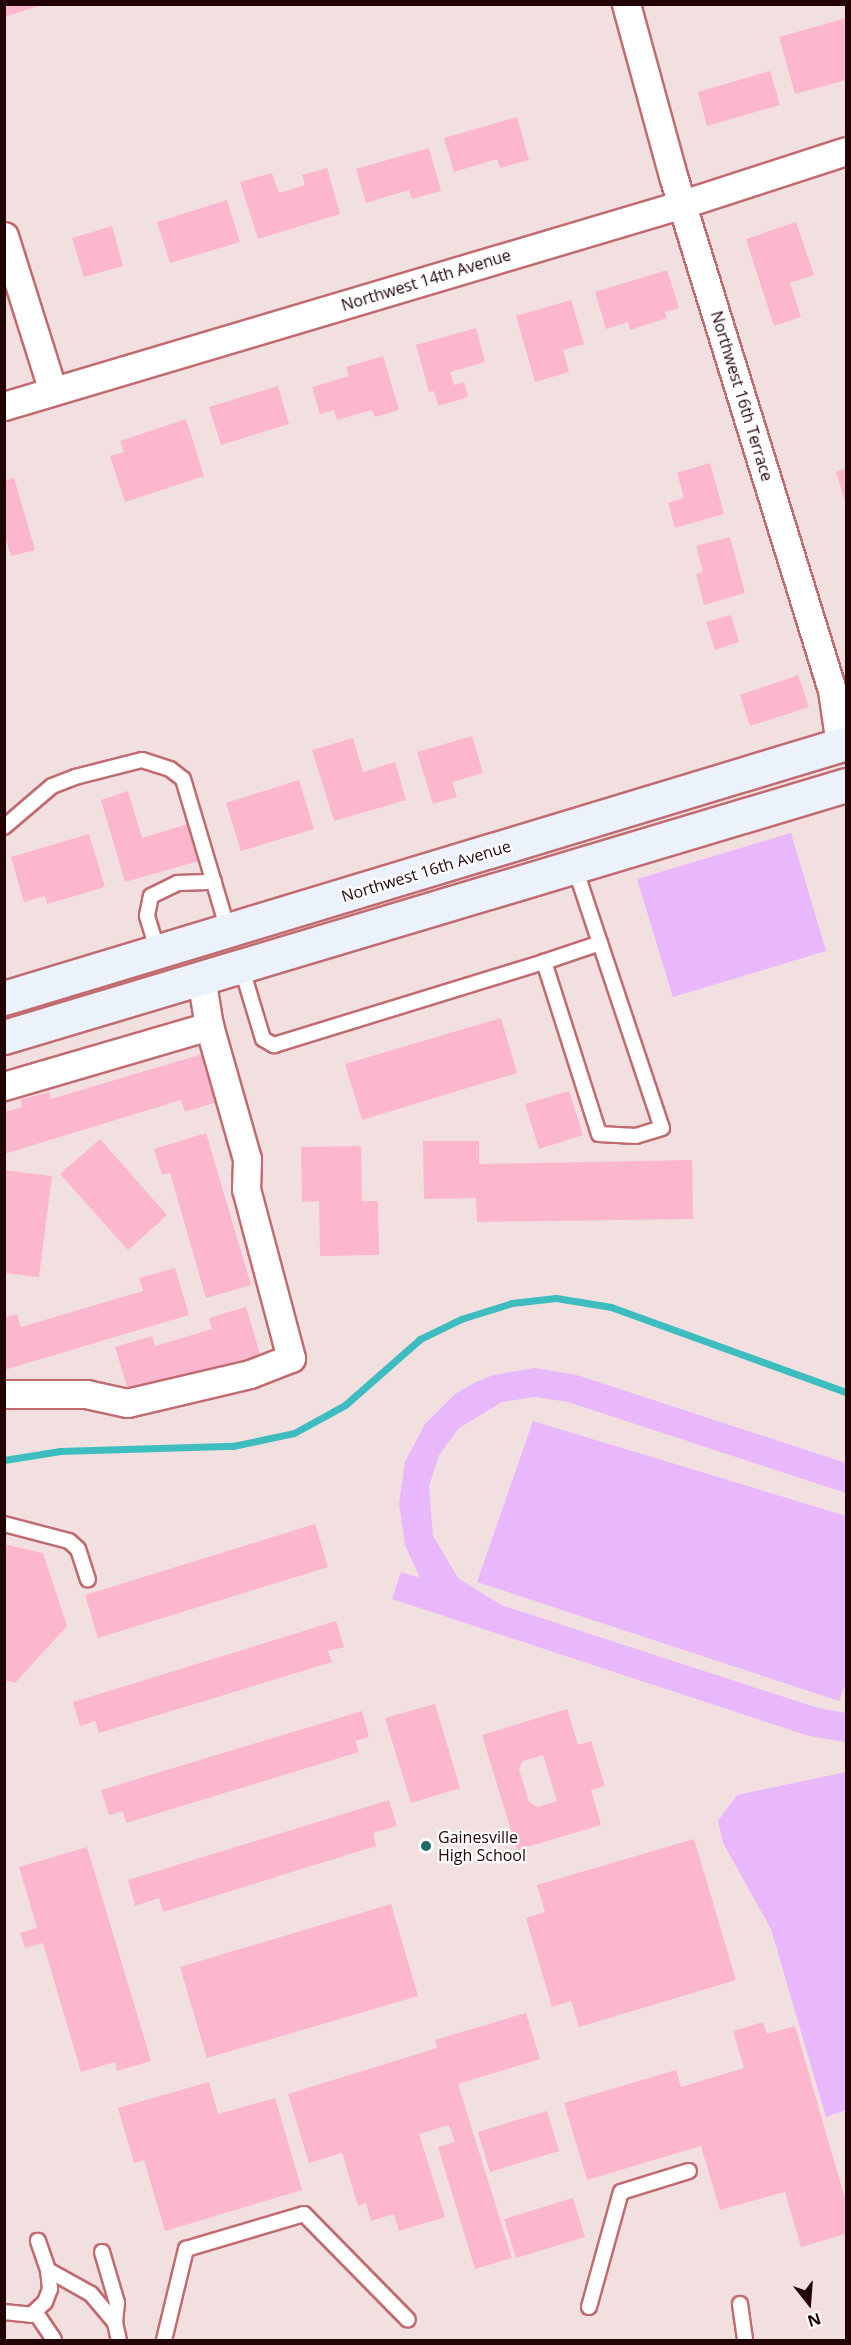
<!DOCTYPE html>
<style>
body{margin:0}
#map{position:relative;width:851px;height:2345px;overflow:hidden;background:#f2dfdf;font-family:"Open Sans",sans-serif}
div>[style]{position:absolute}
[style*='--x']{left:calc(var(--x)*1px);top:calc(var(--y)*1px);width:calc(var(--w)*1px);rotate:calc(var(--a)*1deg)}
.green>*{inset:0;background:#e9b7fc}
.stream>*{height:7px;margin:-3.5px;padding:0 3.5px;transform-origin:3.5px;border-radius:3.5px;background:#3dbdbf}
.building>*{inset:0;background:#fcb6ce}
.roads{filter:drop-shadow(2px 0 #c16b70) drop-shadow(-2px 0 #c16b70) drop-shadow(0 2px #c16b70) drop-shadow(0 -2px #c16b70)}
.lane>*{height:14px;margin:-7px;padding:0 7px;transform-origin:7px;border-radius:7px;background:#fff}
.street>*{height:27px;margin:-13.5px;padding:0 13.5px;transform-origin:13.5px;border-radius:13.5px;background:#fff}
.secondary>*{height:33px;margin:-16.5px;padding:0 16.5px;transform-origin:16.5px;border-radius:16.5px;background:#ecf2fb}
.dots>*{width:16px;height:16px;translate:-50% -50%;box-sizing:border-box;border:3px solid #fff;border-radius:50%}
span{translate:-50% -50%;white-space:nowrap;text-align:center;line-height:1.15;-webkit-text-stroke:4.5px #fff;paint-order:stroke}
.street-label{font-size:16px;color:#220407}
.poi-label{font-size:16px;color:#220407}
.left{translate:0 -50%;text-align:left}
.frame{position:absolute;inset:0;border:6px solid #220407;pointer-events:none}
.north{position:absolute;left:779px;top:2273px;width:60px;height:60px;-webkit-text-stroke:4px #fff;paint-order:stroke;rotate:163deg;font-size:16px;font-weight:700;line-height:24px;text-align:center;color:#220407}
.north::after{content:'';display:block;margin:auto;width:21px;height:27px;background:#220407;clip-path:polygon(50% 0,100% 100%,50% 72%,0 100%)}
</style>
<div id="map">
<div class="green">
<i style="clip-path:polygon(791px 833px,826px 951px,673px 997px,637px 879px)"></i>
<i style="clip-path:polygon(535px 1368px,577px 1375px,846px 1463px,846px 1493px,568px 1402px,535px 1397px,502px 1402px,459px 1428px,439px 1455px,429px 1486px,433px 1536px,458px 1578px,501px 1605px,818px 1708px,846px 1713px,846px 1742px,809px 1736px,392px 1599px,401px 1572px,420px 1578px,405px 1545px,399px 1503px,405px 1462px,425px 1424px,455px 1394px,474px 1383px,493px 1375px)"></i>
<i style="clip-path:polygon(533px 1421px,846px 1516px,846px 1683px,839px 1701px,477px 1582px)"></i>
<i style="clip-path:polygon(846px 1772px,846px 2110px,826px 2117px,771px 1929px,723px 1843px,718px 1821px,737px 1795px)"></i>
</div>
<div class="stream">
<i style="--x:4;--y:1460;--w:57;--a:-9.1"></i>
<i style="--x:60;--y:1451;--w:173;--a:-1.7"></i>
<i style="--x:233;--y:1446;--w:62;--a:-12"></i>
<i style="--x:294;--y:1433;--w:58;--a:-28.8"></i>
<i style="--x:345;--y:1405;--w:100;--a:-41.3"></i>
<i style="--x:420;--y:1339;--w:46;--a:-26"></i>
<i style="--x:461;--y:1319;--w:53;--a:-17.4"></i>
<i style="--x:512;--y:1303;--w:44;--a:-6.5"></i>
<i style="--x:556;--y:1298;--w:56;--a:9.3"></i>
<i style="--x:611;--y:1307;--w:250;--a:19.9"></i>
</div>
<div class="building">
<i style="clip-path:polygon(4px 4px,42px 4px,42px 5px,4px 17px)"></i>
<i style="clip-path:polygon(846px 18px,846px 80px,795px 94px,779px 37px)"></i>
<i style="clip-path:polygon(770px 71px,780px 105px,707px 126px,698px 92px)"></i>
<i style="clip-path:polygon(517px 117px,529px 160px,500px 168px,497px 159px,454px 172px,444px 138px)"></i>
<i style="clip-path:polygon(429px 148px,441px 191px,412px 199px,409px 190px,366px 203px,356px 169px)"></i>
<i style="clip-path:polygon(327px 168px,340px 214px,258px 239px,240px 182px,272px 173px,279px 193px,305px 185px,302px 175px)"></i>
<i style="clip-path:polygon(227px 200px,240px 242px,170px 263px,157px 222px)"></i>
<i style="clip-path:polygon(796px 222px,814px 275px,790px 283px,801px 317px,774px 326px,746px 239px)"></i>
<i style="clip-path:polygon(112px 226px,123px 266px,84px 277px,72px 238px)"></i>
<i style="clip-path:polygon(667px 270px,679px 308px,665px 312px,667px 318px,630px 330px,628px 322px,606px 329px,595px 292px)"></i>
<i style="clip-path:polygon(571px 300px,584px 344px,563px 350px,569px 372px,535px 382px,516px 316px)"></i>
<i style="clip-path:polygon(476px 328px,485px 362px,450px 372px,454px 385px,464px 382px,468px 397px,438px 406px,434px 391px,429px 392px,416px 345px)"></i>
<i style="clip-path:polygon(383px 356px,399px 410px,375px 417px,372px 410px,337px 420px,334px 410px,320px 414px,312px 387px,349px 376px,346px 367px)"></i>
<i style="clip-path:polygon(278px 386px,289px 424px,221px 445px,209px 407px)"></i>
<i style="clip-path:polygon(186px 419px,204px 476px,125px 502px,110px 456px,124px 452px,120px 441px)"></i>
<i style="clip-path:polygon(710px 463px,724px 514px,675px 528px,668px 503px,684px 498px,677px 473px)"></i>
<i style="clip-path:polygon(846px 468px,846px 504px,836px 472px)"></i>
<i style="clip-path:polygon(14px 478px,35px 550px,11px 556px,4px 534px,4px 481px)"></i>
<i style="clip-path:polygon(730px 537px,745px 593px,704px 605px,696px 574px,703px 572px,696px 546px)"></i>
<i style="clip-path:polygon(731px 615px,739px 642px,715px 650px,706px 622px)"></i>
<i style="clip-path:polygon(798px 675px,809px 707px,750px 726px,740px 695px)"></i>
<i style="clip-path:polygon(472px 736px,483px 773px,452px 782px,457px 797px,433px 804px,417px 752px)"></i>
<i style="clip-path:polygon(353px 738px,363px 772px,395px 762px,406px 800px,334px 821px,312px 750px)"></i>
<i style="clip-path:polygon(299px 780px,314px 829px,241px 851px,226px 803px)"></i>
<i style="clip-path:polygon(128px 791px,142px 838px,191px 823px,202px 860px,125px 882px,101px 800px)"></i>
<i style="clip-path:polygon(89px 834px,105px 887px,47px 904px,45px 896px,24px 902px,11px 857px)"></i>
<i style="clip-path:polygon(501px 1018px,517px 1073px,362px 1120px,345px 1064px)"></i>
<i style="clip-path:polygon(209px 1052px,223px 1100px,185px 1112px,181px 1100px,4px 1154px,4px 1112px,22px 1107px,20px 1100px,49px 1092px,51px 1099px)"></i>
<i style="clip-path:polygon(569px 1091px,583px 1135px,539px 1149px,525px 1104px)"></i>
<i style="clip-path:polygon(206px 1133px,251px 1285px,206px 1298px,170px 1173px,162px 1175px,154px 1149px)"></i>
<i style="clip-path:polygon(100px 1139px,167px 1215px,128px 1250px,60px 1174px)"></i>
<i style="clip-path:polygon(423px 1141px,479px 1141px,479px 1164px,692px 1160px,693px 1219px,477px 1222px,476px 1198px,424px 1199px)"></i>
<i style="clip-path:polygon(361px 1146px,362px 1201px,378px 1201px,379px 1255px,320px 1256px,319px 1201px,302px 1202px,301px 1147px)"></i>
<i style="clip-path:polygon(4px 1170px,52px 1176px,39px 1277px,4px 1273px)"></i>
<i style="clip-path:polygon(175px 1268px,189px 1315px,4px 1370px,4px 1318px,17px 1314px,21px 1327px,143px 1291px,139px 1278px)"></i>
<i style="clip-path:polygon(246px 1307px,261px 1357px,130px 1396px,115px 1347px,152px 1336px,155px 1346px,212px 1329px,209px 1318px)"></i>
<i style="clip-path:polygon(315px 1524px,328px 1567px,98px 1638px,85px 1595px)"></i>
<i style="clip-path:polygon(4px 1544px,43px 1553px,67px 1626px,15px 1683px,4px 1680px)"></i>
<i style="clip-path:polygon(336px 1621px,344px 1647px,328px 1651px,332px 1662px,99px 1733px,95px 1721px,80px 1726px,73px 1702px)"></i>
<i style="clip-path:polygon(435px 1704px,460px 1788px,411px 1803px,385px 1718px)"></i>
<i style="clip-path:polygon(evenodd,567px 1709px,578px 1745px,591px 1741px,605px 1786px,591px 1790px,601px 1825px,517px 1850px,482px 1735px,567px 1709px,543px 1755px,557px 1801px,538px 1807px,529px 1802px,519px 1769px,523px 1761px,543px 1755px)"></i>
<i style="clip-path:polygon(362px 1711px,369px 1737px,355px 1741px,359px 1752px,126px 1823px,123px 1811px,109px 1815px,101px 1790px)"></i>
<i style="clip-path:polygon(389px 1800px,397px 1826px,373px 1833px,376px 1846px,163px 1912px,159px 1898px,135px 1906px,128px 1880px)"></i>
<i style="clip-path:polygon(694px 1839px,736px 1980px,579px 2027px,571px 2001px,552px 2007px,526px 1918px,545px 1912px,537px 1885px)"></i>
<i style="clip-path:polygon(87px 1847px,151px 2061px,117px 2071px,115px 2062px,81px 2072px,43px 1943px,25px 1948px,20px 1933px,37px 1928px,19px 1867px)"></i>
<i style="clip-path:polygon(391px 1904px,418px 1996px,207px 2058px,180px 1967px)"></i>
<i style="clip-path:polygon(526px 2013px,540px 2059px,458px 2084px,512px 2258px,475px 2269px,438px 2147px,455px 2142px,449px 2125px,419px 2134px,445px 2217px,399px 2231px,394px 2214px,371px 2221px,366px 2203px,358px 2206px,342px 2153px,309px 2163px,288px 2094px,437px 2048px,435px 2040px)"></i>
<i style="clip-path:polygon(763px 2022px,767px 2034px,795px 2026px,846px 2202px,846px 2234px,801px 2247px,785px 2192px,720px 2210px,701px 2146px,587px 2180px,564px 2103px,676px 2070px,681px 2087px,744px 2068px,733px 2031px)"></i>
<i style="clip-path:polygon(209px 2082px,218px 2114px,275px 2098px,302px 2190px,165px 2231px,144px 2160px,134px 2163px,118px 2108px)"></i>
<i style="clip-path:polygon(547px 2111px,559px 2151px,490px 2172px,478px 2132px)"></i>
<i style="clip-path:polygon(573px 2198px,585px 2237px,516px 2258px,504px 2219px)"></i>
</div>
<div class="roads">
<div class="lane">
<i style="--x:4;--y:827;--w:63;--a:-40.5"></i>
<i style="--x:52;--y:786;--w:25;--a:-21"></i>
<i style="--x:75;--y:777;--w:69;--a:-14.2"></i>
<i style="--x:142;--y:760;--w:29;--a:18"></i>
<i style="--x:170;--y:769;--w:16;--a:38"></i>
<i style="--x:183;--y:779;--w:158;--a:73.4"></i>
<i style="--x:574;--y:866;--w:18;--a:71"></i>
<i style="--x:580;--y:883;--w:63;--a:71.6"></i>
<i style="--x:600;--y:943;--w:195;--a:71.5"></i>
<i style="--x:662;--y:1128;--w:27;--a:163"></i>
<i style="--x:636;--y:1136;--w:37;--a:-177"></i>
<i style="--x:599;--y:1134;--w:181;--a:-107.7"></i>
<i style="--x:544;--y:962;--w:59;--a:-18.7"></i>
<i style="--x:158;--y:952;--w:38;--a:-107"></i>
<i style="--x:147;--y:916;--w:20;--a:-79"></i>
<i style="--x:151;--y:896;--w:30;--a:-26"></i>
<i style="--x:178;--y:883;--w:36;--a:-2"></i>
<i style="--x:241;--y:966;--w:76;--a:73.2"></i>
<i style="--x:263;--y:1039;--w:13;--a:29"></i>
<i style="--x:274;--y:1045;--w:282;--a:-17.1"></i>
<i style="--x:4;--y:1524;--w:67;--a:14.7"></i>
<i style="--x:69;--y:1541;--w:12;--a:42"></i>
<i style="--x:78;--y:1549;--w:32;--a:72"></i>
<i style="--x:102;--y:2252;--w:53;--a:73.6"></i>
<i style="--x:117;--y:2303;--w:20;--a:96"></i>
<i style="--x:115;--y:2323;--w:17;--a:77"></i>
<i style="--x:48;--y:2270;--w:49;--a:29.2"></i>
<i style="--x:91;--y:2294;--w:38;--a:50"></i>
<i style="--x:740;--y:2304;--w:36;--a:82"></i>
<i style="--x:589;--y:2307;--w:119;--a:-74.5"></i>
<i style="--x:621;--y:2192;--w:71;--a:-17.2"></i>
<i style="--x:4;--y:2312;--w:27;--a:6"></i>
<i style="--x:31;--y:2315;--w:19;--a:-43"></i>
<i style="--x:45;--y:2302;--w:14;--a:-69"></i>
<i style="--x:50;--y:2289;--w:19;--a:-96"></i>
<i style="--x:48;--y:2270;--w:31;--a:-109"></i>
<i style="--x:36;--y:2313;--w:32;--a:56"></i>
<i style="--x:164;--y:2340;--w:94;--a:-76.4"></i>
<i style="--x:186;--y:2249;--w:123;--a:-16.5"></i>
<i style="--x:304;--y:2214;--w:148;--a:45.5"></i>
</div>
<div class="street">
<i style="--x:626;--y:4;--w:181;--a:74.7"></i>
<i style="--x:674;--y:179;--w:535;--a:72.82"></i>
<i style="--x:832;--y:690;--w:56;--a:81.7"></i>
<i style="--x:4;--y:236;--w:163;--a:72.5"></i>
<i style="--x:4;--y:406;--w:708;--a:-16.57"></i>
<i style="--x:683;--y:204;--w:171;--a:-18"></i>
<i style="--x:4;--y:1086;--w:214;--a:-16.3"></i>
<i style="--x:4;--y:1394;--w:82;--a:0"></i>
<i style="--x:86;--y:1394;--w:42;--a:12.4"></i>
<i style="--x:127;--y:1403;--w:126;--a:-13.3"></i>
<i style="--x:250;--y:1374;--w:44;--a:-21.3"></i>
<i style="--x:291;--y:1358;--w:175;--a:-104.9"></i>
<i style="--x:246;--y:1189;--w:30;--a:-88"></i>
<i style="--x:247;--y:1159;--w:138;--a:-105.9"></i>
<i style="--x:209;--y:1026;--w:50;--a:-99.3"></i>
</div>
<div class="secondary">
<i style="--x:4;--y:998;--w:880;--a:-16.85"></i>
<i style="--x:4;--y:1037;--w:879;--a:-16.66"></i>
</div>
</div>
<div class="dots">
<i style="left:426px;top:1846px;background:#206c6d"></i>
</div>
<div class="street-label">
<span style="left:426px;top:280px;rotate:-17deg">Northwest 14th Avenue</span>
<span style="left:742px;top:396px;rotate:73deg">Northwest 16th Terrace</span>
<span style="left:426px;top:871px;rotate:-17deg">Northwest 16th Avenue</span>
</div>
<div class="poi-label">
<span class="left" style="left:438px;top:1846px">Gainesville<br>High School</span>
</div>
<div class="frame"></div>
<div class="north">N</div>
</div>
